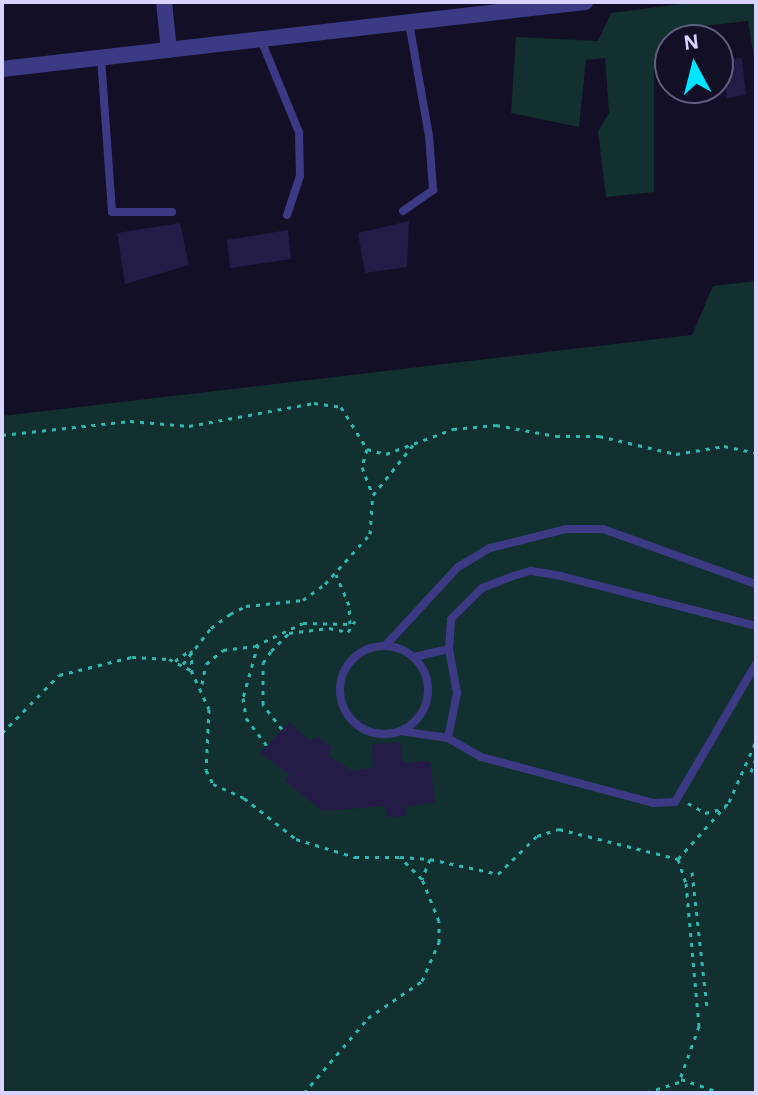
<!DOCTYPE html>
<style>
body{margin:0}
#map{position:relative;width:758px;height:1095px;overflow:hidden;background:#130f26;font-family:"Alegreya Sans",sans-serif}
div>[style]{position:absolute}
[style*='--x']{left:calc(var(--x)*1px);top:calc(var(--y)*1px);width:calc(var(--w)*1px);rotate:calc(var(--a)*1deg)}
.green>*{inset:0;background:#12302f}
.building>*{inset:0;background:#241b47}
.path>*{height:3px;margin-top:-1.5px;transform-origin:0;background:repeating-linear-gradient(90deg,#2fb8b0 0 4px,transparent 0 10px)}
.service>*{height:8px;margin:-4px;padding:0 4px;transform-origin:4px;border-radius:4px;background:#3d3a85}
.service>.ring{margin:-4px;padding:0;box-sizing:content-box;background:none;border:8px solid #3d3a85;border-radius:50%}
.minor>*{height:16px;margin:-8px;padding:0 8px;transform-origin:8px;border-radius:8px;background:#3d3a85}
span{translate:-50% -50%;white-space:nowrap;text-align:center;line-height:1.15;-webkit-text-stroke:7px #130f26;paint-order:stroke}
.frame{position:absolute;inset:0;border:4px solid #d9d4ff;pointer-events:none}
.north{position:absolute;left:654px;top:24px;width:80px;height:80px;box-sizing:border-box;background:#130f26;border:2px solid #625e7d;border-radius:50%;rotate:353deg;font-size:22px;font-weight:700;line-height:32px;text-align:center;color:#d9d4ff}
.north::after{content:'';display:block;margin:auto;width:28px;height:36px;background:#00e5ff;clip-path:polygon(50% 0,100% 100%,50% 72%,0 100%)}
</style>
<div id="map">
<div class="green">
<i style="clip-path:polygon(696px 2px,756px 2px,756px 71px,748px 21px,696px 27px,693px 40px,670px 40px,670px 66px,654px 68px,654px 192px,606px 197px,598px 131px,609px 113px,605px 58px,586px 60px,579px 127px,511px 113px,516px 37px,598px 41px,611px 13px)"></i>
<i style="clip-path:polygon(756px 281px,756px 1093px,2px 1093px,2px 416px,692px 335px,713px 286px)"></i>
</div>
<div class="building">
<i style="clip-path:polygon(742px 58px,746px 95px,727px 98px,721px 60px)"></i>
<i style="clip-path:polygon(409px 221px,407px 267px,365px 273px,358px 233px)"></i>
<i style="clip-path:polygon(180px 223px,189px 265px,125px 284px,117px 233px)"></i>
<i style="clip-path:polygon(288px 230px,291px 259px,230px 268px,227px 240px)"></i>
<i style="clip-path:polygon(289px 722px,311px 742px,317px 737px,332px 747px,328px 755px,352px 771px,373px 768px,372px 744px,400px 742px,403px 763px,430px 761px,435px 802px,405px 807px,406px 816px,388px 817px,385px 806px,323px 811px,285px 781px,290px 775px,260px 753px)"></i>
</div>
<div class="path">
<i style="--x:2;--y:435;--w:129;--a:-6.2"></i>
<i style="--x:130;--y:421;--w:59;--a:4.8"></i>
<i style="--x:189;--y:426;--w:127;--a:-10.4"></i>
<i style="--x:314;--y:403;--w:27;--a:8"></i>
<i style="--x:341;--y:407;--w:49;--a:58.2"></i>
<i style="--x:367;--y:449;--w:20;--a:15"></i>
<i style="--x:386;--y:454;--w:72;--a:-20.5"></i>
<i style="--x:453;--y:429;--w:43;--a:-5.3"></i>
<i style="--x:496;--y:425;--w:61;--a:10.4"></i>
<i style="--x:556;--y:436;--w:43;--a:0"></i>
<i style="--x:599;--y:436;--w:79;--a:13.2"></i>
<i style="--x:676;--y:454;--w:49;--a:-9.5"></i>
<i style="--x:724;--y:446;--w:33;--a:12"></i>
<i style="--x:367;--y:449;--w:19;--a:106"></i>
<i style="--x:362;--y:467;--w:30;--a:69"></i>
<i style="--x:373;--y:495;--w:64;--a:-51.3"></i>
<i style="--x:258;--y:644;--w:56;--a:105.5"></i>
<i style="--x:243;--y:698;--w:20;--a:81"></i>
<i style="--x:246;--y:718;--w:35;--a:53"></i>
<i style="--x:191;--y:650;--w:20;--a:87"></i>
<i style="--x:175;--y:661;--w:16;--a:-35"></i>
<i style="--x:183;--y:664;--w:46;--a:-52.1"></i>
<i style="--x:211;--y:628;--w:24;--a:-36"></i>
<i style="--x:230;--y:614;--w:18;--a:-27"></i>
<i style="--x:246;--y:606;--w:57;--a:-6"></i>
<i style="--x:303;--y:600;--w:27;--a:-36"></i>
<i style="--x:325;--y:584;--w:67;--a:-48"></i>
<i style="--x:370;--y:534;--w:39;--a:-86"></i>
<i style="--x:202;--y:684;--w:20;--a:-79"></i>
<i style="--x:206;--y:664;--w:22;--a:-39"></i>
<i style="--x:223;--y:650;--w:32;--a:-7"></i>
<i style="--x:255;--y:646;--w:53;--a:-25.6"></i>
<i style="--x:303;--y:623;--w:47;--a:1.2"></i>
<i style="--x:350;--y:624;--w:19;--a:-93"></i>
<i style="--x:349;--y:605;--w:33;--a:-113"></i>
<i style="--x:282;--y:729;--w:31;--a:-128"></i>
<i style="--x:263;--y:705;--w:42;--a:-90"></i>
<i style="--x:263;--y:663;--w:14;--a:-56"></i>
<i style="--x:271;--y:651;--w:25;--a:-45"></i>
<i style="--x:289;--y:633;--w:40;--a:-7.1"></i>
<i style="--x:329;--y:628;--w:19;--a:12"></i>
<i style="--x:348;--y:632;--w:13;--a:-58"></i>
<i style="--x:2;--y:733;--w:81;--a:-45.5"></i>
<i style="--x:59;--y:675;--w:75;--a:-13.9"></i>
<i style="--x:132;--y:657;--w:37;--a:3"></i>
<i style="--x:169;--y:659;--w:25;--a:27"></i>
<i style="--x:191;--y:670;--w:43;--a:65.2"></i>
<i style="--x:209;--y:709;--w:61;--a:92.8"></i>
<i style="--x:206;--y:770;--w:16;--a:63"></i>
<i style="--x:213;--y:784;--w:34;--a:24"></i>
<i style="--x:244;--y:798;--w:66;--a:38.3"></i>
<i style="--x:296;--y:839;--w:62;--a:17"></i>
<i style="--x:355;--y:857;--w:45;--a:0"></i>
<i style="--x:751;--y:772;--w:15;--a:-70"></i>
<i style="--x:688;--y:803;--w:20;--a:30"></i>
<i style="--x:705;--y:813;--w:21;--a:-14"></i>
<i style="--x:430;--y:859;--w:70;--a:12.4"></i>
<i style="--x:498;--y:874;--w:54;--a:-44.3"></i>
<i style="--x:537;--y:836;--w:23;--a:-18"></i>
<i style="--x:559;--y:829;--w:123;--a:14.1"></i>
<i style="--x:678;--y:859;--w:25;--a:72"></i>
<i style="--x:686;--y:883;--w:144;--a:84.8"></i>
<i style="--x:699;--y:1026;--w:59;--a:109.7"></i>
<i style="--x:679;--y:1082;--w:35;--a:162"></i>
<i style="--x:678;--y:859;--w:76;--a:-48.2"></i>
<i style="--x:729;--y:802;--w:67;--a:-66.1"></i>
<i style="--x:692;--y:872;--w:137;--a:83.7"></i>
<i style="--x:681;--y:1079;--w:43;--a:18.9"></i>
<i style="--x:304;--y:1093;--w:99;--a:-49.5"></i>
<i style="--x:368;--y:1018;--w:65;--a:-34.4"></i>
<i style="--x:422;--y:981;--w:43;--a:-66.4"></i>
<i style="--x:439;--y:942;--w:21;--a:-90"></i>
<i style="--x:439;--y:921;--w:45;--a:-112"></i>
<i style="--x:422;--y:879;--w:31;--a:-135"></i>
<i style="--x:400;--y:857;--w:30;--a:4"></i>
<i style="--x:430;--y:859;--w:22;--a:112"></i>
<i style="--x:749;--y:1093;--w:7;--a:-16"></i>
</div>
<div class="service">
<i style="--x:261;--y:40;--w:100;--a:67.6"></i>
<i style="--x:299;--y:132;--w:44;--a:88.7"></i>
<i style="--x:300;--y:176;--w:41;--a:108.4"></i>
<i style="--x:101;--y:58;--w:154;--a:85.9"></i>
<i style="--x:112;--y:212;--w:60;--a:0"></i>
<i style="--x:403;--y:211;--w:37;--a:-35"></i>
<i style="--x:433;--y:190;--w:54;--a:-94.2"></i>
<i style="--x:429;--y:136;--w:115;--a:-100"></i>
<i class="ring" style="left:340px;top:646px;width:80px;height:80px"></i>
<i style="--x:385;--y:646;--w:108;--a:-47.3"></i>
<i style="--x:458;--y:567;--w:37;--a:-31"></i>
<i style="--x:490;--y:548;--w:78;--a:-14"></i>
<i style="--x:566;--y:529;--w:37;--a:0"></i>
<i style="--x:603;--y:529;--w:163;--a:19.8"></i>
<i style="--x:414;--y:657;--w:36;--a:-13"></i>
<i style="--x:400;--y:731;--w:49;--a:8.3"></i>
<i style="--x:448;--y:738;--w:38;--a:30"></i>
<i style="--x:481;--y:757;--w:179;--a:14.9"></i>
<i style="--x:654;--y:803;--w:21;--a:-3"></i>
<i style="--x:675;--y:802;--w:160;--a:-59.6"></i>
<i style="--x:448;--y:738;--w:46;--a:-78.7"></i>
<i style="--x:457;--y:693;--w:45;--a:-100.3"></i>
<i style="--x:449;--y:649;--w:30;--a:-86"></i>
<i style="--x:451;--y:619;--w:44;--a:-45"></i>
<i style="--x:482;--y:588;--w:33;--a:-21"></i>
<i style="--x:513;--y:576;--w:19;--a:-16"></i>
<i style="--x:531;--y:571;--w:30;--a:9"></i>
<i style="--x:561;--y:576;--w:201;--a:14.4"></i>
</div>
<div class="minor">
<i style="--x:164;--y:2;--w:48;--a:84.1"></i>
<i style="--x:2;--y:69;--w:587;--a:-6.56"></i>
</div>
<div class="frame"></div>
<div class="north">N</div>
</div>
